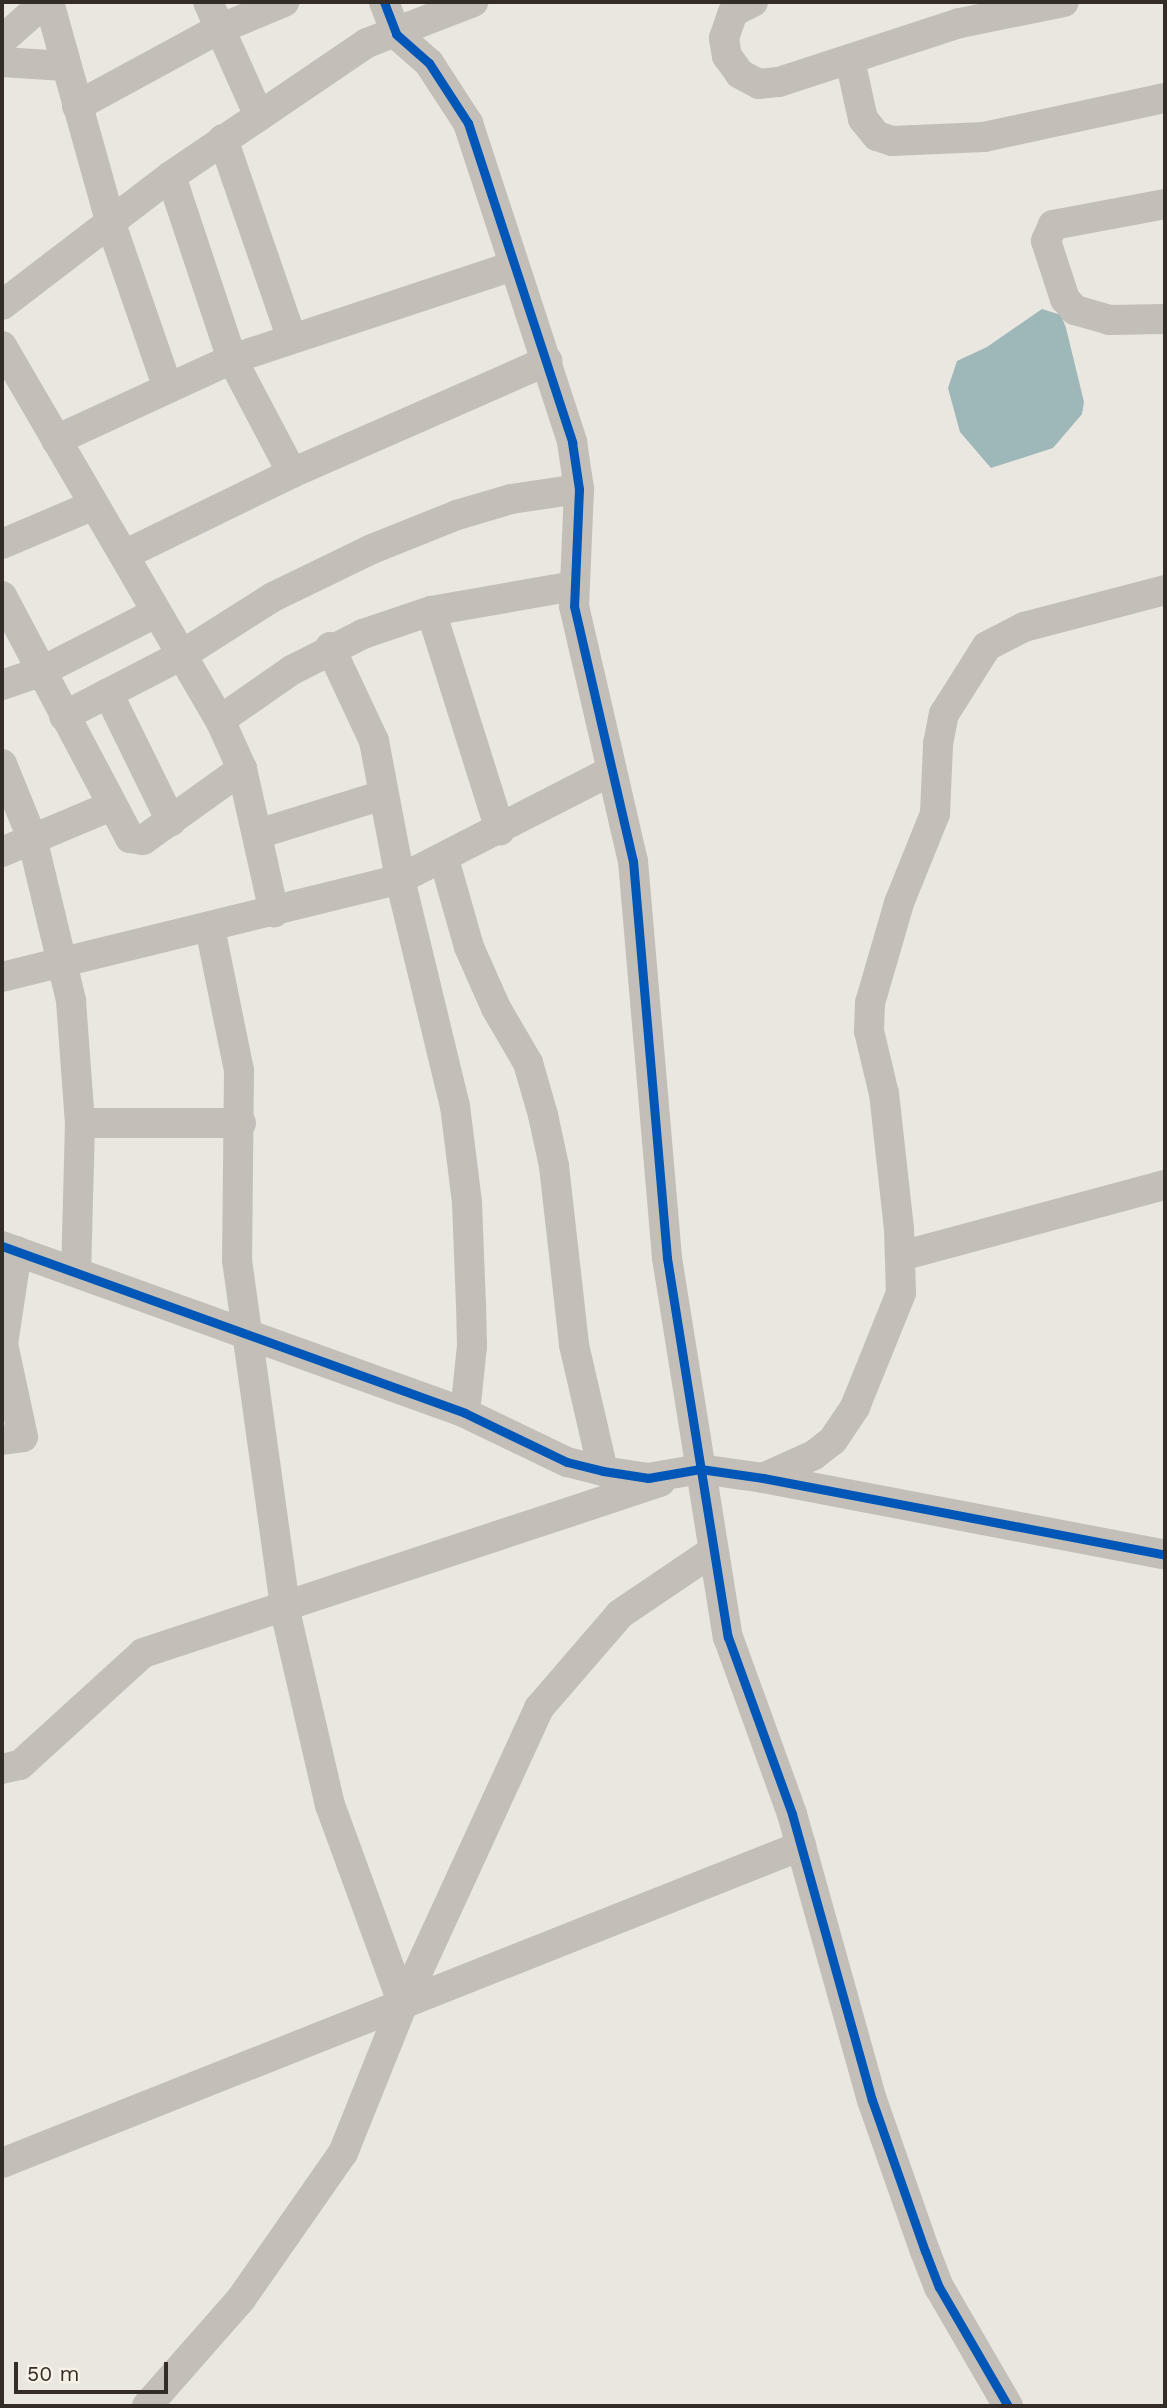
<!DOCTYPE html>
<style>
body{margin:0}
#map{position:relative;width:1167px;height:2408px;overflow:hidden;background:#eae6e0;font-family:"Work Sans",sans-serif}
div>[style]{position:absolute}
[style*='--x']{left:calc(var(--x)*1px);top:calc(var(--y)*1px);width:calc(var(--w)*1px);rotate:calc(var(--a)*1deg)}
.water>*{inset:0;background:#9eb7b9}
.minor>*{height:30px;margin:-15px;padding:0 15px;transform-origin:15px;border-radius:15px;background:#c3beb8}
.cycleway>*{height:9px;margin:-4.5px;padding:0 4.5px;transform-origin:4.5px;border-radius:4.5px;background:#0057b8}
span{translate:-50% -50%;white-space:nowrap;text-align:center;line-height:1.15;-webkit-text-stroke:6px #f7f1e7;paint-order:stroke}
.frame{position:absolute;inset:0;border:4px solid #332c27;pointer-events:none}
.scale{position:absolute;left:14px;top:2362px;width:154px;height:32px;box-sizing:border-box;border:4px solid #332c27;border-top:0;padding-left:9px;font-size:21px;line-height:24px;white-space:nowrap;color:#332c27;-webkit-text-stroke:5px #f7f1e7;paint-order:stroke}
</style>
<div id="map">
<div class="water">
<i style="clip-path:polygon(1042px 309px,1061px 315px,1066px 328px,1084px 402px,1082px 414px,1053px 448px,991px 468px,960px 432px,948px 388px,957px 361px,987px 347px)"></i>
</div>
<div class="minor">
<i style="--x:49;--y:2;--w:227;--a:74.4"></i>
<i style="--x:110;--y:221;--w:175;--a:70.9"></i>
<i style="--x:208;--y:2;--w:125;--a:65.9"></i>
<i style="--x:384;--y:2;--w:34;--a:69"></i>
<i style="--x:396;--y:34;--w:44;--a:41.3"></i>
<i style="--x:429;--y:63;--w:72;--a:57"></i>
<i style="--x:468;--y:123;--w:336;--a:71.9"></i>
<i style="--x:572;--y:442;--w:48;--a:81.5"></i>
<i style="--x:579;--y:489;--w:117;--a:92.4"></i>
<i style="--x:574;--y:606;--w:262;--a:77"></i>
<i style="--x:633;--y:861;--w:398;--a:85.1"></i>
<i style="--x:667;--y:1258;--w:384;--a:80.9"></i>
<i style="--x:728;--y:1637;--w:188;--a:70.1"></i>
<i style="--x:792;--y:1814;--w:297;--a:74.4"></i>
<i style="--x:872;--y:2100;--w:160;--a:70.7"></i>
<i style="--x:925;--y:2251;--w:39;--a:69"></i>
<i style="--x:939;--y:2287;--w:138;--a:59.9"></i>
<i style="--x:753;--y:2;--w:22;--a:153"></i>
<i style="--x:733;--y:12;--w:28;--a:109"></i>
<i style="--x:724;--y:38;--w:18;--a:81"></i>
<i style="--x:727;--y:56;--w:22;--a:54"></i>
<i style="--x:740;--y:74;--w:21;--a:28"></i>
<i style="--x:759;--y:84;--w:20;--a:-6"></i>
<i style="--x:779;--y:82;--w:190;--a:-18.1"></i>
<i style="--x:960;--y:23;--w:106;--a:-11.4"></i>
<i style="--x:2;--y:40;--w:57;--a:-41.5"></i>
<i style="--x:850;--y:60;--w:60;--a:77.6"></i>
<i style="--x:863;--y:119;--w:22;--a:51"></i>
<i style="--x:877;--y:136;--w:16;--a:18"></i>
<i style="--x:892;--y:141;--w:92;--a:-2.5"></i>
<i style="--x:984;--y:137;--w:185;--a:-12.2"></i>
<i style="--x:2;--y:62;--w:63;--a:3.6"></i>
<i style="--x:77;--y:106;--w:159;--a:-28.5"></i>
<i style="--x:217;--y:30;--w:73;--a:-22.7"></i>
<i style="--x:223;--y:139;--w:209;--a:71"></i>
<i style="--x:171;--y:176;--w:193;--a:71.6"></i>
<i style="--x:232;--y:359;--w:129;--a:62.2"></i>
<i style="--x:1165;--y:204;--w:114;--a:169.4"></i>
<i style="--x:1053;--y:225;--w:17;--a:114"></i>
<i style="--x:1046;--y:241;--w:61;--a:71.9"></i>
<i style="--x:1065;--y:299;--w:15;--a:48"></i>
<i style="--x:1075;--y:310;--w:35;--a:16"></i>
<i style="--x:1109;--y:320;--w:56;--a:-1"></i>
<i style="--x:2;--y:305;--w:213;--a:-37.4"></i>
<i style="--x:171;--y:176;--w:237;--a:-34.2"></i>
<i style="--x:367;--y:43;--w:114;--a:-21.1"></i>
<i style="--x:2;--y:346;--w:433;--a:59.8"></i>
<i style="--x:220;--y:720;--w:54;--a:65.8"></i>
<i style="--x:242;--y:769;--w:147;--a:77.4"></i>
<i style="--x:56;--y:440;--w:194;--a:-24.7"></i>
<i style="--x:232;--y:359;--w:296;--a:-18.3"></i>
<i style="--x:2;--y:544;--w:100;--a:-23"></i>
<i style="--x:124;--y:555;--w:187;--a:-26"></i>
<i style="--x:292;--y:473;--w:279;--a:-23.7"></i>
<i style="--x:2;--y:596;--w:274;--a:62.1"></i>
<i style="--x:130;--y:838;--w:13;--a:9"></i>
<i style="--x:143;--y:840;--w:122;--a:-35.6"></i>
<i style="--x:431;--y:611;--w:230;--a:72.5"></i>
<i style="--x:330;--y:647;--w:104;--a:64.9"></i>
<i style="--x:374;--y:741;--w:140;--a:79.3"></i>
<i style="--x:400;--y:879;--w:234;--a:76.4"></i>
<i style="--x:455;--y:1106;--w:97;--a:82.9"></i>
<i style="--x:467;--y:1202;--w:102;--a:87.8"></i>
<i style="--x:471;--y:1304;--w:42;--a:88.6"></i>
<i style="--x:472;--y:1346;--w:67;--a:96"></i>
<i style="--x:2;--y:685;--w:40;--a:-18.9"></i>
<i style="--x:40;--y:672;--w:130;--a:-27"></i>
<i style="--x:108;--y:693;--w:143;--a:63.8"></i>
<i style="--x:64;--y:716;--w:131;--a:-27.3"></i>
<i style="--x:180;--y:656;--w:110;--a:-32.4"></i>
<i style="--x:273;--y:597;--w:110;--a:-25.9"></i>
<i style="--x:372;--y:549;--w:92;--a:-21.8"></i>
<i style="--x:457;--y:515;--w:56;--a:-16.5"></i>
<i style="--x:511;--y:499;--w:69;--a:-8.4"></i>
<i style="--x:220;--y:720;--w:88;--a:-34.8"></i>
<i style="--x:292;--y:670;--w:80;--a:-26.9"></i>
<i style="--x:363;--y:634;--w:72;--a:-18.7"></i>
<i style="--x:431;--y:611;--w:145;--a:-9.9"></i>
<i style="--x:2;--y:764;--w:80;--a:67.9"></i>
<i style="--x:32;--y:838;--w:168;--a:76.5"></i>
<i style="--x:71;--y:1001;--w:122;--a:85.8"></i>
<i style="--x:80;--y:1123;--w:149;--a:91.5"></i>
<i style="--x:258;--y:834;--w:131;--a:-17.3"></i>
<i style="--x:2;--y:852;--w:118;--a:-22.9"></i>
<i style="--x:444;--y:859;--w:91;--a:74.1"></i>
<i style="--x:469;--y:947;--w:67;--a:66.1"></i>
<i style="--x:496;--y:1008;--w:64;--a:59.8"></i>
<i style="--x:528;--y:1063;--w:54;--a:73.9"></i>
<i style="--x:543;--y:1115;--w:52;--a:77.8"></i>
<i style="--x:554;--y:1166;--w:180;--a:83.6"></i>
<i style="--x:574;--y:1345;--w:129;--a:77"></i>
<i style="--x:210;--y:928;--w:146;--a:78.5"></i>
<i style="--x:239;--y:1071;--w:189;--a:90.6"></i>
<i style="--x:237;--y:1260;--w:362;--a:82.1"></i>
<i style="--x:287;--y:1619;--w:191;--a:77"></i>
<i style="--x:330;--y:1805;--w:212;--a:69.9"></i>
<i style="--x:2;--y:977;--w:410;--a:-13.8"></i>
<i style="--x:400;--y:879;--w:237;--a:-27.1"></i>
<i style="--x:80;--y:1123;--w:161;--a:0"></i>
<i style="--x:2;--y:1246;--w:492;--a:19.8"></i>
<i style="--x:465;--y:1413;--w:113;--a:25.7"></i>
<i style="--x:567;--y:1462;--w:37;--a:14"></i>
<i style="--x:603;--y:1471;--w:46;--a:8.8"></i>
<i style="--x:648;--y:1478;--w:53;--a:-9.8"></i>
<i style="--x:700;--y:1469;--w:64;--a:8.1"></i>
<i style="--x:763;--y:1478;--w:409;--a:10.8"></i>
<i style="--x:901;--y:1256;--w:273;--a:-15.1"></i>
<i style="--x:2;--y:1440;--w:21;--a:-8"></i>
<i style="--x:23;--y:1437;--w:95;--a:-102.1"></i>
<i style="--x:3;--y:1344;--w:94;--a:-81.4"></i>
<i style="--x:763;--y:1478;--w:56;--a:-24.3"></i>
<i style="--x:814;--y:1455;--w:24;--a:-38"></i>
<i style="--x:833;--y:1440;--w:40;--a:-56"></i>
<i style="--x:855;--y:1407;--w:123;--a:-68"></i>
<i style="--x:901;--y:1293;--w:64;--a:-91.8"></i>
<i style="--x:899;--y:1229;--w:136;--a:-96.3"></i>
<i style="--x:884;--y:1094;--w:65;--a:-103.4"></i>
<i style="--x:869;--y:1031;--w:28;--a:-88"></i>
<i style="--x:870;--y:1003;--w:104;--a:-73.8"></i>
<i style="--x:899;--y:903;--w:96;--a:-68"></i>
<i style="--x:935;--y:814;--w:70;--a:-87.5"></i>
<i style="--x:938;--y:744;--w:31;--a:-79"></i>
<i style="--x:944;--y:714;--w:80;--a:-57.7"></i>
<i style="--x:987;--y:646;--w:42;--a:-27.2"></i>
<i style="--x:1024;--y:627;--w:146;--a:-14.7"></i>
<i style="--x:2;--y:1769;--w:18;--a:-13"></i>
<i style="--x:20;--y:1765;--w:166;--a:-42.3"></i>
<i style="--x:143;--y:1653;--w:545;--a:-18.3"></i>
<i style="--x:2;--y:2163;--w:860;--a:-21.64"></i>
<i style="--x:147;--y:2406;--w:142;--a:-48.7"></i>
<i style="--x:241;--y:2299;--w:178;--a:-55.1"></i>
<i style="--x:343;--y:2153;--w:161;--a:-68.1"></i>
<i style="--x:403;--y:2004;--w:326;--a:-65.3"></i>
<i style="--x:539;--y:1708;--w:124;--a:-49.2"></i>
<i style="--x:620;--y:1614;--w:112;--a:-34.1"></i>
</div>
<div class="cycleway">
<i style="--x:384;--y:2;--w:34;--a:69"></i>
<i style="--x:396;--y:34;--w:44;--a:41.3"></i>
<i style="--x:429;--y:63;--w:72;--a:57"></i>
<i style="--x:468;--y:123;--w:336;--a:71.9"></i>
<i style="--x:572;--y:442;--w:48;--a:81.5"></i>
<i style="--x:579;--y:489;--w:117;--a:92.4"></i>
<i style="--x:574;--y:606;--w:262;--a:77"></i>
<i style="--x:633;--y:861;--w:398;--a:85.1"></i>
<i style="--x:667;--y:1258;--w:384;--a:80.9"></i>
<i style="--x:728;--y:1637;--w:188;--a:70.1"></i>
<i style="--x:792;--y:1814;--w:297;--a:74.4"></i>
<i style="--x:872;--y:2100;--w:160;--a:70.7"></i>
<i style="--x:925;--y:2251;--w:39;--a:69"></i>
<i style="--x:939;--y:2287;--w:138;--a:59.9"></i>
<i style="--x:2;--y:1246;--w:492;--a:19.8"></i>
<i style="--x:465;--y:1413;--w:113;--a:25.7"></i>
<i style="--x:567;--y:1462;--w:37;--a:14"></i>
<i style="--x:603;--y:1471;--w:46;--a:8.8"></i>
<i style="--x:648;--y:1478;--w:53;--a:-9.8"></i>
<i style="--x:700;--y:1469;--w:64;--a:8.1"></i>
<i style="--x:763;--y:1478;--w:409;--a:10.8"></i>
</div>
<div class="frame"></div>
<div class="scale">50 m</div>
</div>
